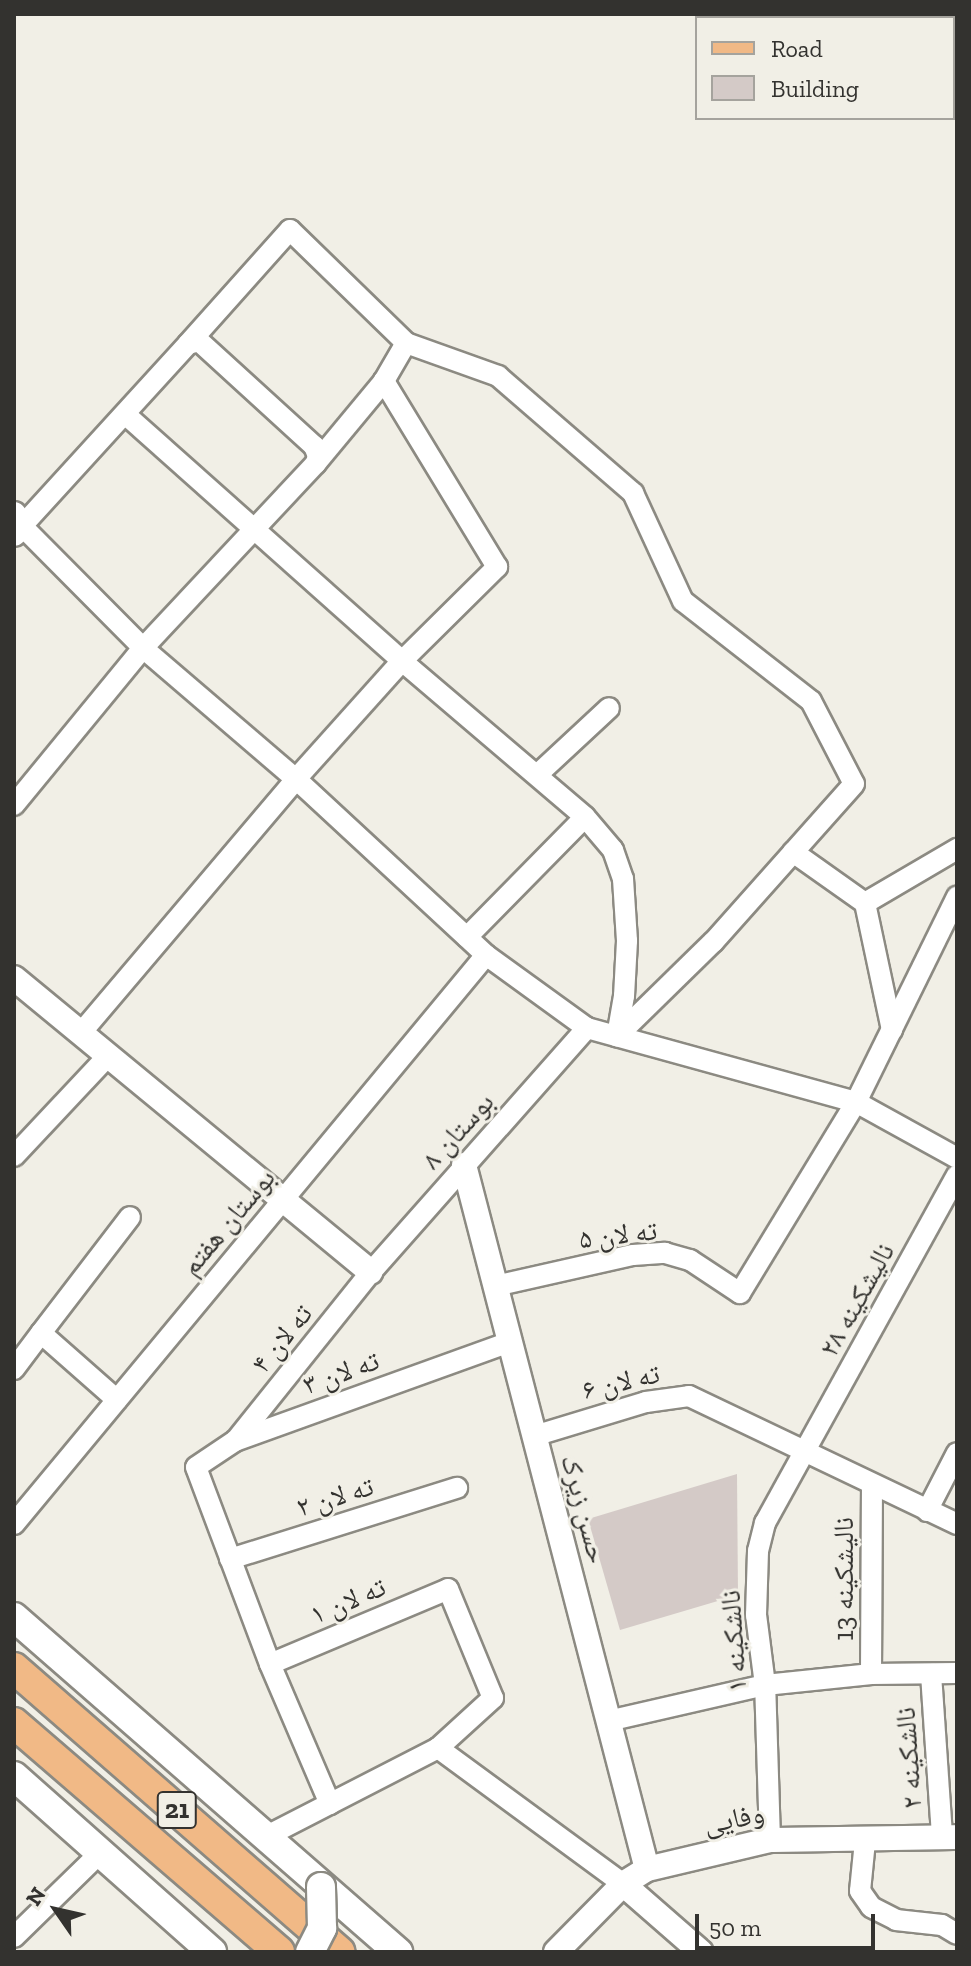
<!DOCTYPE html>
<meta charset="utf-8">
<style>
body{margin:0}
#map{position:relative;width:971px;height:1966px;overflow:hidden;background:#f1efe6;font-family:"Zilla Slab","Noto Naskh Arabic",serif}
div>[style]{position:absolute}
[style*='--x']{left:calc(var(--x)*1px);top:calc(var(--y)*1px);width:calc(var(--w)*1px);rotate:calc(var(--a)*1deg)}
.building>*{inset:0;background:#d4cac7}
.roads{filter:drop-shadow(2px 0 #8c8a82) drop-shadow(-2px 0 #8c8a82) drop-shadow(0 2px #8c8a82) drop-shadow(0 -2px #8c8a82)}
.minor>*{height:20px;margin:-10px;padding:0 10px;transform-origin:10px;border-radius:10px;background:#fff}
.tertiary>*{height:24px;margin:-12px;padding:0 12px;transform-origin:12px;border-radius:12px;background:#fff}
.secondary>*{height:28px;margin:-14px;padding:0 14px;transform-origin:14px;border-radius:14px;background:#fff}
.primary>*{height:30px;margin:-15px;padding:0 15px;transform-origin:15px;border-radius:15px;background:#f1b986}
.bridges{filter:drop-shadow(2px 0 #8c8a82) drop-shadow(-2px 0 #8c8a82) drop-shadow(0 2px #8c8a82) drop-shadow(0 -2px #8c8a82)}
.secondary-bridge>*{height:28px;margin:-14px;padding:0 14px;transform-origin:14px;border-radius:14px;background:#fff}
span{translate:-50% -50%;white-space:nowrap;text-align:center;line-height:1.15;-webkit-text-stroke:6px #f1efe6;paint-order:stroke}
.shield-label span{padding:2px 6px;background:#f1efe6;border:2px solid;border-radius:6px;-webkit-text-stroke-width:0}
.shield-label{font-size:26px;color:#33322f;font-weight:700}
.street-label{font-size:28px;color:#33322f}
.frame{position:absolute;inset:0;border:16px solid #33322f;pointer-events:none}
.legend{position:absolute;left:695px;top:16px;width:260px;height:104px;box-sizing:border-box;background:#f1efe6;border:2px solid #a5a39d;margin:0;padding:10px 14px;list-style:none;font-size:24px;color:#33322f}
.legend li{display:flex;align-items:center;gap:16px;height:40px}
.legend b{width:40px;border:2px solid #a5a39d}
.north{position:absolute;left:16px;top:1870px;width:80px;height:80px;-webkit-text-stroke:6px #f1efe6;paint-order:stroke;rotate:304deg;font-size:22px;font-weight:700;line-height:32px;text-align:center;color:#33322f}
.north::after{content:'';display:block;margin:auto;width:28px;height:36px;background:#33322f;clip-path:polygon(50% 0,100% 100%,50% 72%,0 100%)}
.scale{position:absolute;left:695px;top:1914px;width:180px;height:36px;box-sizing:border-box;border:4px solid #33322f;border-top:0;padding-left:10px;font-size:24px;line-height:28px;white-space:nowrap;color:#33322f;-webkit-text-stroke:6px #f1efe6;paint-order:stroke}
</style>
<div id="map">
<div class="building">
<i style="clip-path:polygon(737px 1474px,738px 1595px,620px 1630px,588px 1519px)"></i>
</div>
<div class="roads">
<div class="minor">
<i style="--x:406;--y:343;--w:98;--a:19.7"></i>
<i style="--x:498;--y:376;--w:179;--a:40.9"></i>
<i style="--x:633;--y:493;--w:119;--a:65.2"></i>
<i style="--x:683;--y:601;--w:162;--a:38"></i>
<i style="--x:811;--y:701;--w:93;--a:62.6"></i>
<i style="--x:854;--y:784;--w:212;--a:131.7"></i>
<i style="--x:713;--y:942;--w:134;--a:135.6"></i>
<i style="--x:188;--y:344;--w:153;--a:-48.2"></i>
<i style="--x:290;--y:230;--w:162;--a:44.2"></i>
<i style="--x:406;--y:343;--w:44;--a:120.1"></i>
<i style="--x:125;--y:414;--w:371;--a:41.7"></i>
<i style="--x:402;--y:661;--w:240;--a:40.4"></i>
<i style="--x:585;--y:817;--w:43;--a:49.7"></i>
<i style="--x:613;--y:850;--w:31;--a:71"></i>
<i style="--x:623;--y:879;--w:62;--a:86.3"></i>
<i style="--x:627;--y:941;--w:55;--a:93.1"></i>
<i style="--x:624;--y:996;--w:41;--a:99.9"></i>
<i style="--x:537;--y:775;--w:98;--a:-42.9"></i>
<i style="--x:14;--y:805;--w:203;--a:-50.6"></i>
<i style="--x:143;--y:648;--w:253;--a:-46.9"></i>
<i style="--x:316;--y:463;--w:7;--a:-74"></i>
<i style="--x:318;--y:456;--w:11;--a:-112"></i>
<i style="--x:314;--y:446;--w:156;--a:-137.6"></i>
<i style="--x:199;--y:341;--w:11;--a:165"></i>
<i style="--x:188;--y:344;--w:246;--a:132.4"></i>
<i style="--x:22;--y:526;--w:172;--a:45.2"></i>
<i style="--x:143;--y:648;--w:201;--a:40.6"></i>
<i style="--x:296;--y:779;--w:259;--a:42.8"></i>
<i style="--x:486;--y:955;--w:125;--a:35.9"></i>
<i style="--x:587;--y:1028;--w:279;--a:15.4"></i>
<i style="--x:856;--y:1102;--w:115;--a:29"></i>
<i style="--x:793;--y:852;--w:88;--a:35.3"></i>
<i style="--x:865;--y:903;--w:107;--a:-30.4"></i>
<i style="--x:865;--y:903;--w:130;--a:78"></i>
<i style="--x:467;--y:937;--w:168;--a:-45.5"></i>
<i style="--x:80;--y:1034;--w:334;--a:-49.7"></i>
<i style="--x:296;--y:779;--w:159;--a:-48.1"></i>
<i style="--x:402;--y:661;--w:134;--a:-44.7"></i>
<i style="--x:497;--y:567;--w:218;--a:-121.3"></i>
<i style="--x:384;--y:381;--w:107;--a:129.7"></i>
<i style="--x:14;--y:1156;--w:136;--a:-46.8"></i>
<i style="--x:495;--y:1286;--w:141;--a:-12.7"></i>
<i style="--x:633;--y:1255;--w:32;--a:-4"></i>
<i style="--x:665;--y:1253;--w:26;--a:16"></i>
<i style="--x:690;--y:1260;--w:60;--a:33.4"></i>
<i style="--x:740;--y:1293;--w:223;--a:-58.7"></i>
<i style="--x:856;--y:1102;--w:229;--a:-63.8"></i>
<i style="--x:41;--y:1333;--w:146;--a:-52.5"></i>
<i style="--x:14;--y:1369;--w:45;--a:-53.1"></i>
<i style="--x:41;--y:1333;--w:101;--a:41.4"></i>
<i style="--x:534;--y:1436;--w:117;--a:-16.9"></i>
<i style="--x:646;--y:1402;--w:43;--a:-7.9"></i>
<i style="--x:689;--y:1396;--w:297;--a:25.5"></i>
<i style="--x:237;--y:1439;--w:214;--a:-51.3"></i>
<i style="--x:371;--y:1272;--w:326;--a:-48.5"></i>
<i style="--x:927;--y:1511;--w:65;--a:-62.7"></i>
<i style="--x:14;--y:1524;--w:739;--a:-50.32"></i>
<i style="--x:230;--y:1559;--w:238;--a:-17.4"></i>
<i style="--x:270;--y:1664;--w:193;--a:-22.8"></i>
<i style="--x:448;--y:1589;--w:118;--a:67.6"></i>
<i style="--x:493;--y:1698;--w:74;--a:137.7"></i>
<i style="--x:871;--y:1674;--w:189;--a:-89.7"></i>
<i style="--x:931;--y:1674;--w:163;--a:86.1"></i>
<i style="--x:608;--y:1721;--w:161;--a:-12.9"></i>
<i style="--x:765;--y:1685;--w:107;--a:-5.9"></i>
<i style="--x:871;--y:1674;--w:86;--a:-0.7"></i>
<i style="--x:330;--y:1804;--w:152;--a:-113.2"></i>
<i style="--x:270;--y:1664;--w:210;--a:-110.6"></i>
<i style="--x:196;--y:1467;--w:47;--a:-33.7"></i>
<i style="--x:235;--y:1441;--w:292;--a:-19.8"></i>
<i style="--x:269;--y:1835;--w:190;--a:-27.2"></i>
<i style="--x:438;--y:1748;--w:230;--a:36.3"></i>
<i style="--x:770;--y:1840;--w:155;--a:-91.8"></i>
<i style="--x:765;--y:1685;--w:71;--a:-97.3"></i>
<i style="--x:756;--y:1615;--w:64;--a:-88.2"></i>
<i style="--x:758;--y:1551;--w:29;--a:-76"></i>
<i style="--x:765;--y:1523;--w:397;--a:-61.1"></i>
<i style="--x:865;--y:1841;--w:50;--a:95.7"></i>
<i style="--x:860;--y:1891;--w:19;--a:55"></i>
<i style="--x:871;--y:1907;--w:28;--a:27"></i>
<i style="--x:896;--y:1920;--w:46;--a:6.2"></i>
<i style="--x:942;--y:1925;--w:17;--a:31"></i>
<i style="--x:14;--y:1937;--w:120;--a:-44.3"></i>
</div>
<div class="tertiary">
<i style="--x:14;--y:514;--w:14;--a:56"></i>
<i style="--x:22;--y:526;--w:11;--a:135"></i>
<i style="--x:14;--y:978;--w:462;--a:39.5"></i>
<i style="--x:464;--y:1165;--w:727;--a:75.43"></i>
<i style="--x:623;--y:1884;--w:103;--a:41.1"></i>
<i style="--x:556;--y:1952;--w:95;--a:-45.4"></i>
<i style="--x:623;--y:1884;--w:28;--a:-32"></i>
<i style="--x:647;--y:1869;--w:126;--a:-13.3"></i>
<i style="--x:770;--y:1840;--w:187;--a:-0.9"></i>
</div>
<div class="secondary">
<i style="--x:14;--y:1617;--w:510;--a:41.1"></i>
<i style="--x:14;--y:1776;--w:265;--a:41.6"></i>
</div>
<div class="primary">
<i style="--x:14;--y:1668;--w:432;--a:41.1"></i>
<i style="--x:14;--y:1723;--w:350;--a:40.8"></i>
</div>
</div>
<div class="bridges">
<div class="secondary-bridge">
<i style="--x:310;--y:1952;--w:27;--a:-63"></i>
<i style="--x:322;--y:1928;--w:41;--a:-91.4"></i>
</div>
</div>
<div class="shield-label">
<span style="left:177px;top:1810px">21</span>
</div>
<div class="street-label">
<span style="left:458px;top:1131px;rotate:-48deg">بوستان ۸</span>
<span style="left:228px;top:1222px;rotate:-50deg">بوستان هفتم</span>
<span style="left:618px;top:1235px;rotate:-7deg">ته لان ۵</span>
<span style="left:857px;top:1300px;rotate:-61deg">نالیشکینه ۲۸</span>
<span style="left:282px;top:1339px;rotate:-51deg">ته لان ۴</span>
<span style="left:341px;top:1373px;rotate:-20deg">ته لان ۳</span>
<span style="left:621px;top:1382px;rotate:-13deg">ته لان ۶</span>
<span style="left:335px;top:1497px;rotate:-17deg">ته لان ۲</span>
<span style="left:584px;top:1509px;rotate:75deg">حسن زیرک</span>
<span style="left:844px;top:1579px;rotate:-90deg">نالیشکینه 13</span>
<span style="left:348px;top:1601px;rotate:-23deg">ته لان ۱</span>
<span style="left:734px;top:1641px;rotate:-94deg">نالشکینه ۱</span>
<span style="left:909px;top:1758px;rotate:-94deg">نالشکینه ۲</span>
<span style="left:734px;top:1819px;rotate:-11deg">وفایی</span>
</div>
<div class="frame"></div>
<ul class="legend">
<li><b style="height:10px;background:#f1b986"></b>Road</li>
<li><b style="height:22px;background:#d4cac7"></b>Building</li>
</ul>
<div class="north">N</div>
<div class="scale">50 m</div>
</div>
